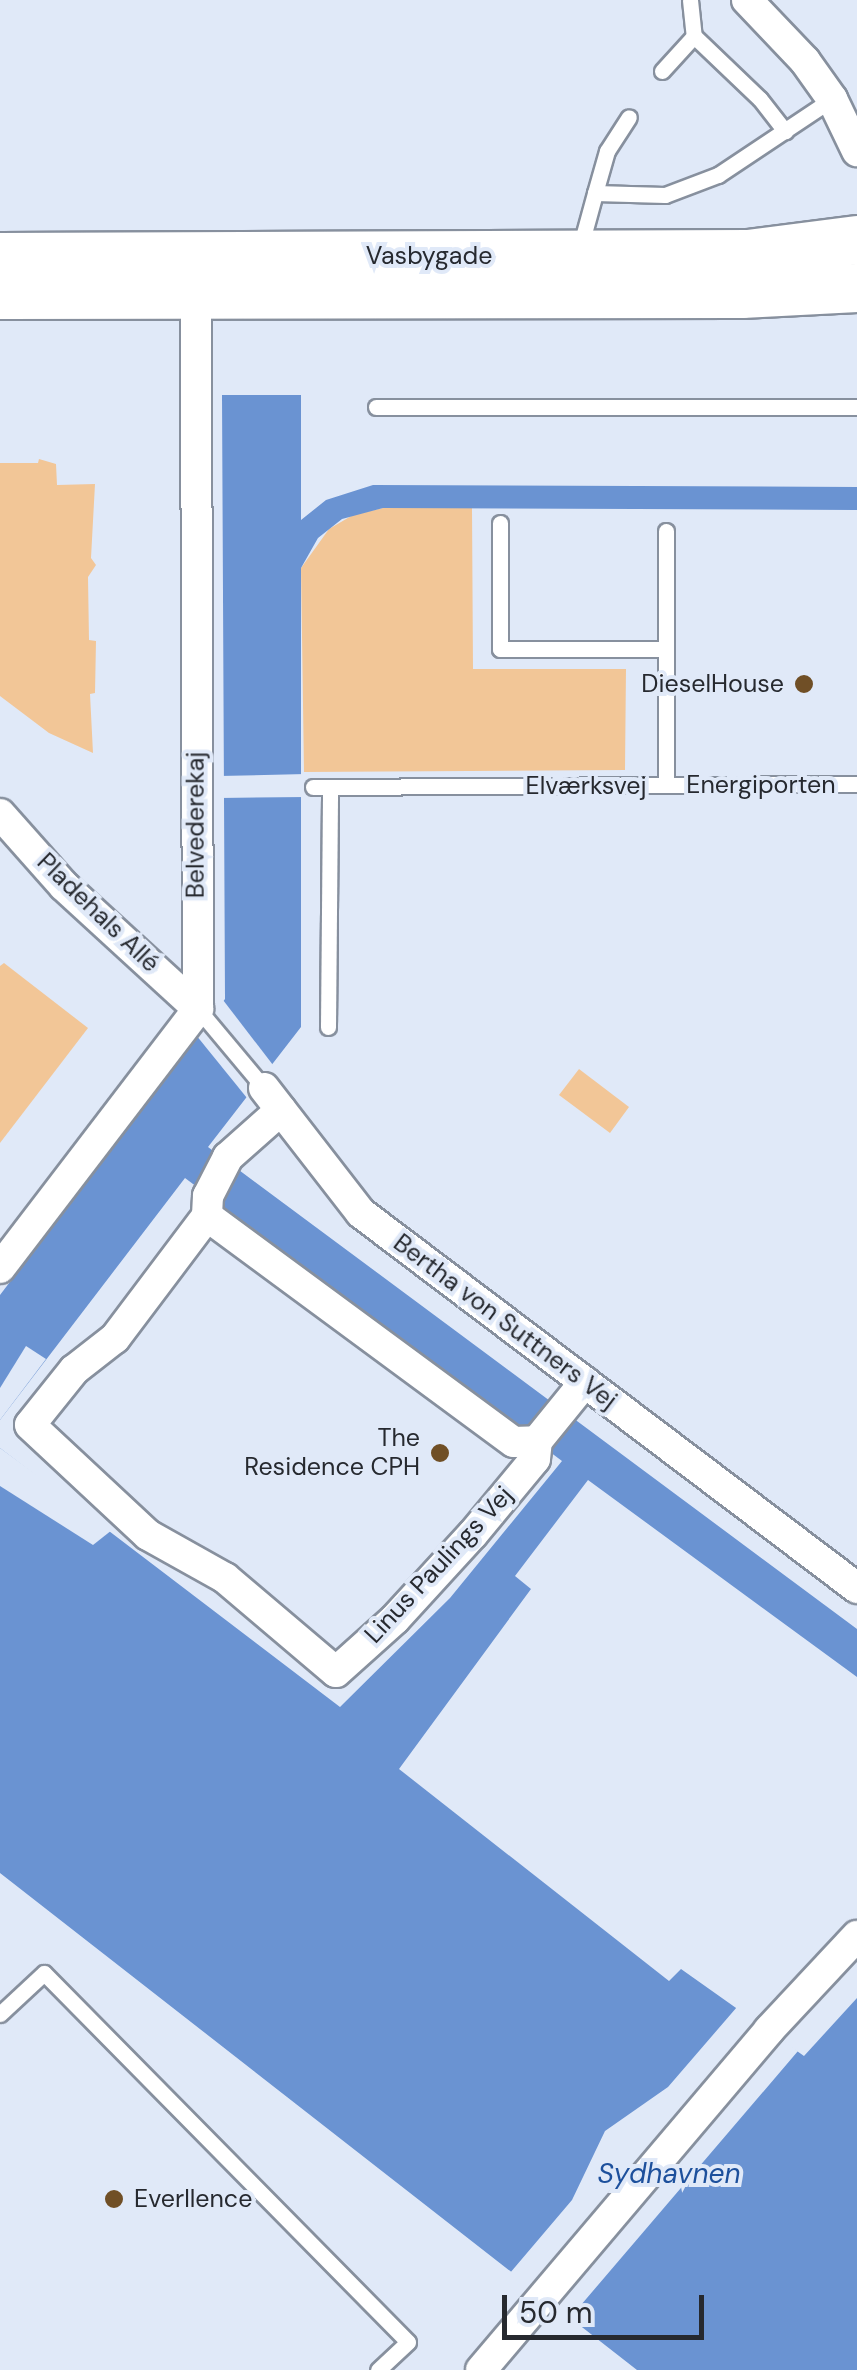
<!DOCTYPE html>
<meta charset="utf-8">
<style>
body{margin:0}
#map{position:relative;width:857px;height:2370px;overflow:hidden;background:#e0e9f8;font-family:"DM Sans",sans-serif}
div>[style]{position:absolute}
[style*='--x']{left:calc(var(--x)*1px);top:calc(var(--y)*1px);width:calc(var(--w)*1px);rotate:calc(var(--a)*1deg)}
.green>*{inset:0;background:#f2c697}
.water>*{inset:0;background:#6a93d2}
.pier>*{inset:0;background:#e0e9f8}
.roads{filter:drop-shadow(2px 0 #87909e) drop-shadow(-2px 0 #87909e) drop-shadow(0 2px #87909e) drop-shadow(0 -2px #87909e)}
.lane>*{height:15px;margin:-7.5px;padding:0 7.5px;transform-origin:7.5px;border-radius:7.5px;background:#fff}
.street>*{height:30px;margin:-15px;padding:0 15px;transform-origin:15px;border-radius:15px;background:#fff}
.primary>*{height:48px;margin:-24px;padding:0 24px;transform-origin:24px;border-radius:24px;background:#fff}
.dots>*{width:28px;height:28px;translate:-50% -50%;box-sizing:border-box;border:5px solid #e0e9f8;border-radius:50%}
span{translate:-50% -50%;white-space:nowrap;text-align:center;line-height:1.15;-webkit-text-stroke:8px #e0e9f8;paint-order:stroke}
.street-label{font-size:25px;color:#26292f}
.poi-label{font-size:25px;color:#26292f}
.right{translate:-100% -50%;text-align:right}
.left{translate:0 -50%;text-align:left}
.water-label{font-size:28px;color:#1d509c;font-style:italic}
.scale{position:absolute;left:502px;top:2295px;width:202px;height:45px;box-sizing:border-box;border:5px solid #26292f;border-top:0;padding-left:12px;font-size:30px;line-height:35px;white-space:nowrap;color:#26292f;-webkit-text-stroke:8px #e0e9f8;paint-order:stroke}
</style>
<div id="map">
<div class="green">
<i style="clip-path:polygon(39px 459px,56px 464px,57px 485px,95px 484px,91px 558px,96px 565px,88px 577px,89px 640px,96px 641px,95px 693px,90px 694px,93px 753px,49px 733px,0 696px,0 463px,38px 463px)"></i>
<i style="clip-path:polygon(383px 508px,472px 508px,473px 669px,626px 669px,625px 770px,304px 772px,301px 568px,329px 529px,353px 515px)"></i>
<i style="clip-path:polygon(4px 963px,88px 1028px,0 1143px,0 966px)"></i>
<i style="clip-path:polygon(579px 1069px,629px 1107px,610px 1133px,559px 1095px)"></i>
</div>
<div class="water">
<i style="clip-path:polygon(222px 395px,301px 395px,301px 520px,326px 500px,373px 485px,857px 487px,857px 510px,383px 508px,342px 519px,318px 538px,301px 568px,301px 1027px,208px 1147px,857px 1629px,857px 1677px,588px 1480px,515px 1576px,531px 1589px,399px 1769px,669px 1981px,681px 1969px,804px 2056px,857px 1998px,857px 2370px,637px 2370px,0 1873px,0 1448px,340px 1707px,450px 1598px,562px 1461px,185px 1178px,0 1420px,0 1295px,225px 999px)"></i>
</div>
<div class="pier">
<i style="clip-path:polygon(306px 774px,306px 797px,219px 798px,219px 776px)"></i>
<i style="clip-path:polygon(223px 1000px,273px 1065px,247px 1098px,196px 1035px)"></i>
<i style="clip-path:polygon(26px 1346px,46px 1359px,0 1420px,0 1388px)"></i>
<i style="clip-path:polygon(0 1448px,112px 1530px,93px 1545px,0 1486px)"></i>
<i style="clip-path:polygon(737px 2007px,798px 2051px,569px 2319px,510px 2273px,572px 2200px,605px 2131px,668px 2087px)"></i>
</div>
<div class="roads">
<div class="lane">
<i style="--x:690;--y:0;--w:36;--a:84"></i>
<i style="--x:694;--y:36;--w:91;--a:43.7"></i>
<i style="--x:760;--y:99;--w:41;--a:52"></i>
<i style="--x:662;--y:71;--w:47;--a:-47.6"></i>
<i style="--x:595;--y:193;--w:44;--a:-74.1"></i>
<i style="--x:607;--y:151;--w:40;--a:-57.1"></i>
<i style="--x:580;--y:248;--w:57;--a:-74.7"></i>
<i style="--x:595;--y:193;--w:70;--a:1.6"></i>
<i style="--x:665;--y:195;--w:57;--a:-20.7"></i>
<i style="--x:718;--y:175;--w:137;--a:-33.7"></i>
<i style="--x:376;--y:407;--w:481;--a:0"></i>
<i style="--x:500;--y:523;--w:126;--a:90"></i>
<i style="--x:500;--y:649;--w:166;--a:0"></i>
<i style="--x:666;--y:785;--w:254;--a:-90"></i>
<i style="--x:313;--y:787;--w:544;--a:-0.32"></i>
<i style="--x:198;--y:1009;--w:103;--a:50.1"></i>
<i style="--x:328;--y:1027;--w:240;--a:-89.5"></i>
<i style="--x:0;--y:2014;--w:60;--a:-43"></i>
<i style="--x:44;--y:1973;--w:518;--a:45.39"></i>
<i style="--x:408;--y:2342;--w:41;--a:137"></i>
</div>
<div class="street">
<i style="--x:747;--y:0;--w:84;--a:46.4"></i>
<i style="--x:805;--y:61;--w:47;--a:54.6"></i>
<i style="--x:832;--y:99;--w:58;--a:64.3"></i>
<i style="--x:0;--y:814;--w:96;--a:48.4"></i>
<i style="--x:64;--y:886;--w:182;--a:42.5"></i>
<i style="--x:264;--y:1088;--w:158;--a:52.2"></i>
<i style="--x:361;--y:1213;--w:622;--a:37.09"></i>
<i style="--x:281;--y:1110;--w:71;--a:138.4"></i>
<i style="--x:228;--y:1157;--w:44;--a:117.1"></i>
<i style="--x:208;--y:1196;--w:20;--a:93"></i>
<i style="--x:207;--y:1216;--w:153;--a:127"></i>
<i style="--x:115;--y:1338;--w:52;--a:142"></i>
<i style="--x:74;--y:1370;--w:70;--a:128.7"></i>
<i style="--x:30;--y:1425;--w:161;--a:43"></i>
<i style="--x:148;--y:1535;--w:88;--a:29.2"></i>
<i style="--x:225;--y:1578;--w:145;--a:40.3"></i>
<i style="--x:336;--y:1672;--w:79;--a:-41.9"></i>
<i style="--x:395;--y:1619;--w:115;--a:-47.5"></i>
<i style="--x:473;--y:1534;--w:97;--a:-50.4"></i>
<i style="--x:535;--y:1459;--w:18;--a:-84"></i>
<i style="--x:537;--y:1441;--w:76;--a:-50.9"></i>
<i style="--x:207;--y:1216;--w:381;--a:36.4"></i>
<i style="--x:514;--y:1442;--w:23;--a:-2"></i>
<i style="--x:0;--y:1268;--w:326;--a:-52.6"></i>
<i style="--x:198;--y:1009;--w:693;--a:-90.17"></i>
<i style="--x:481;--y:2370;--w:446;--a:-49.7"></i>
<i style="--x:769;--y:2030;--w:129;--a:-46.9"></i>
</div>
<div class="primary">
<i style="--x:0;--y:257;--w:748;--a:-0.23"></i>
<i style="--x:748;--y:254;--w:110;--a:-7.3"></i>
<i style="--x:0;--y:295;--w:742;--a:-0.08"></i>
<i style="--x:742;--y:294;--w:115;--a:-3"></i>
</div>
</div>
<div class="dots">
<i style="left:804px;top:684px;background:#704f26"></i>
<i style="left:440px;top:1453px;background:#704f26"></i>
<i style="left:114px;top:2199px;background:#704f26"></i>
</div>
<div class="street-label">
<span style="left:429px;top:256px">Vasbygade</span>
<span style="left:761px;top:785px">Energiporten</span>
<span style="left:586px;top:786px">Elværksvej</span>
<span style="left:196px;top:825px;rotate:-90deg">Belvederekaj</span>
<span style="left:98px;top:913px;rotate:44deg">Pladehals Allé</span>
<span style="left:505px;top:1322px;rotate:37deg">Bertha von Suttners Vej</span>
<span style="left:439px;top:1565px;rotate:-47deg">Linus Paulings Vej</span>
</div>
<div class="poi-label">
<span class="right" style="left:784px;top:684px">DieselHouse</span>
<span class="right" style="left:420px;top:1453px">The<br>Residence CPH</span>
<span class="left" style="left:134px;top:2199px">Everllence</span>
</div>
<div class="water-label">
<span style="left:669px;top:2174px">Sydhavnen</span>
</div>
<div class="scale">50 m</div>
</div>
